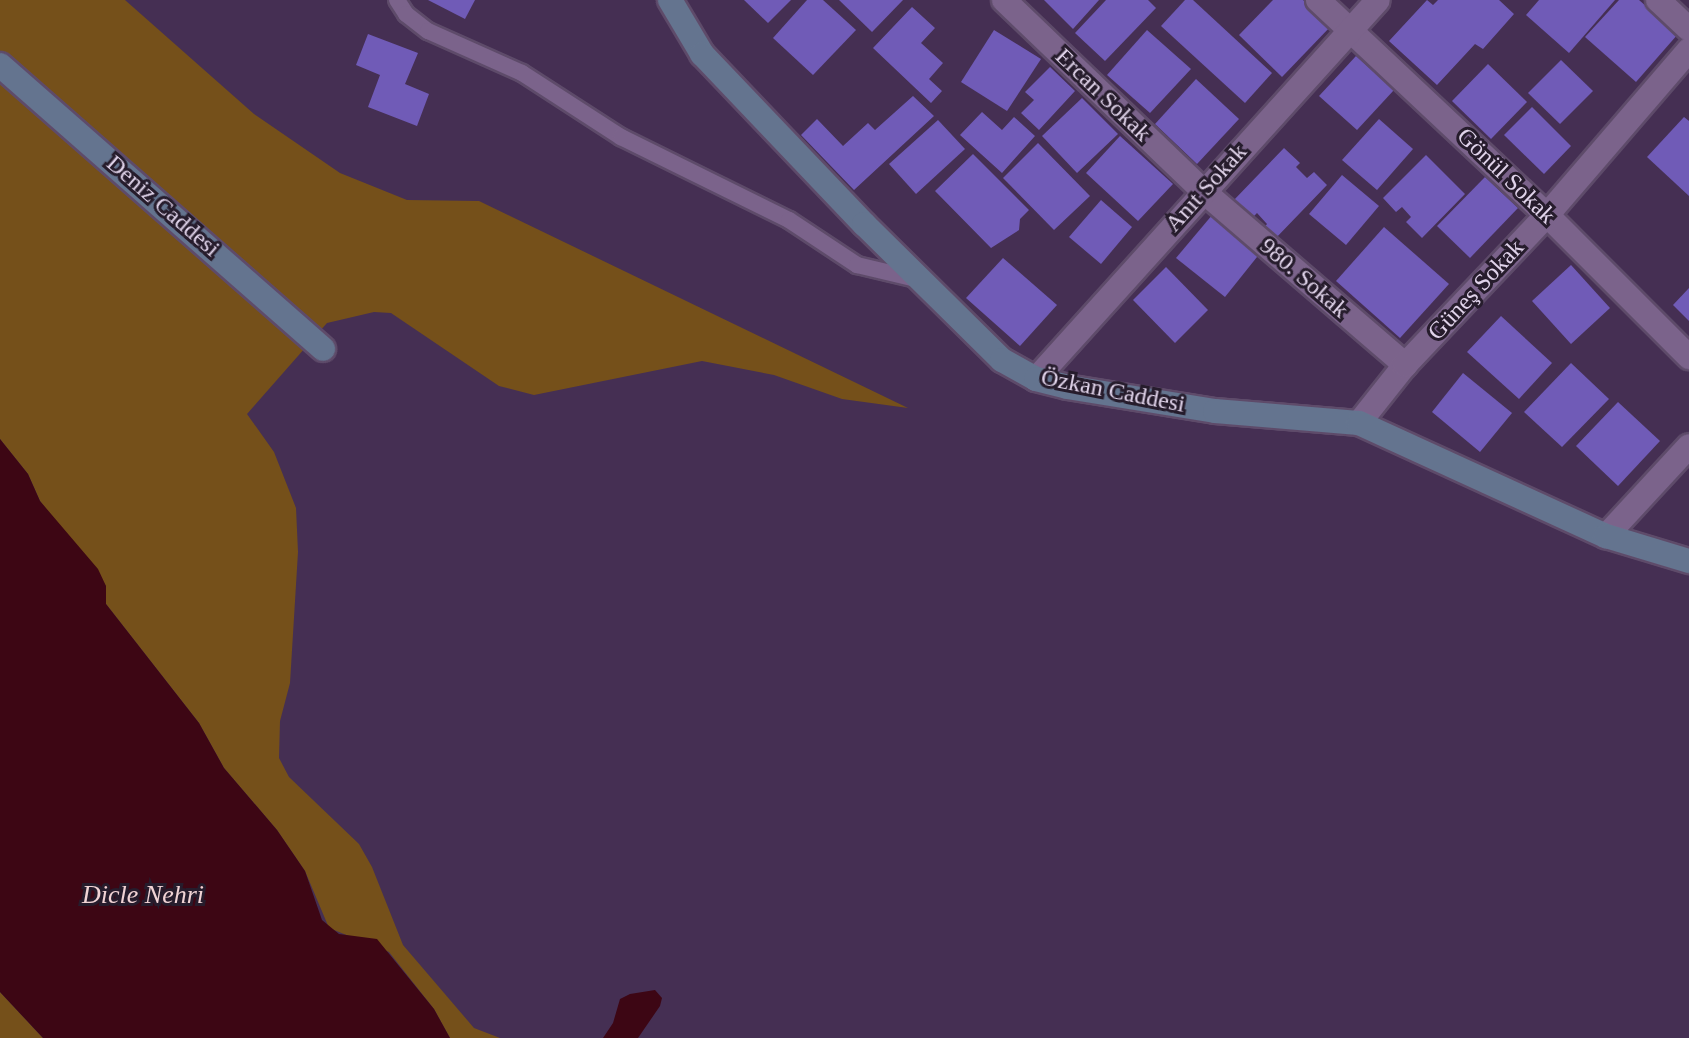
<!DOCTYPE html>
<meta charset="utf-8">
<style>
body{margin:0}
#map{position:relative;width:1689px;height:1038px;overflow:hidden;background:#452f53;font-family:"Times New Roman",serif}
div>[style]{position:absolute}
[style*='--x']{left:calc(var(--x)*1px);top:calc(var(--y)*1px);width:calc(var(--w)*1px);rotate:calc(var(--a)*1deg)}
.green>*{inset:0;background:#75501a}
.water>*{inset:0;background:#3d0614}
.building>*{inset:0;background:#705bb7}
.roads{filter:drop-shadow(2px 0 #5e4b6a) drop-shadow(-2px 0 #5e4b6a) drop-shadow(0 2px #5e4b6a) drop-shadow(0 -2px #5e4b6a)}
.lane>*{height:16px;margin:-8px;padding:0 8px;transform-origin:8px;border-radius:8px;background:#7b638b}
.street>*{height:24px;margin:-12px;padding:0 12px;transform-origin:12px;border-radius:12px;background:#7b638b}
.secondary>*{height:24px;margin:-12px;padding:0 12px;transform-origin:12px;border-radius:12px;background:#64748f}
span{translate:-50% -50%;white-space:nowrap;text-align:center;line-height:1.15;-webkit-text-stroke:6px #261c2c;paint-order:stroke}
.street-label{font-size:24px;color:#e0d3ea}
.water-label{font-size:26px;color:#f1d3d5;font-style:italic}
</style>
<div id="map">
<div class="green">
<i style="clip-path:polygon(0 0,125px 0,254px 114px,340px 173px,407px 200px,479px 201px,908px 408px,842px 399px,774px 375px,702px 361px,534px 395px,499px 386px,391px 313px,374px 312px,327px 323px,247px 414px,274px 452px,296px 508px,298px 552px,290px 683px,280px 721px,279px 758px,289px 777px,359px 844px,372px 867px,403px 945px,474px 1028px,500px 1038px,450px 1038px,434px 1009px,389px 952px,329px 928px,305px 871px,277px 830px,224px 768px,199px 723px,106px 604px,106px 586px,40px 501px,28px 474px,0 439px)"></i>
<i style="clip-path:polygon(0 992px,43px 1038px,0 1038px)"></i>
</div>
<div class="water">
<i style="clip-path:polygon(0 439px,28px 474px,40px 501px,98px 569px,106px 586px,106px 604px,199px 723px,224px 768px,277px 830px,305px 871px,322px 920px,339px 934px,377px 939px,434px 1009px,450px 1038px,43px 1038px,0 992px)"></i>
<i style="clip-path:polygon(655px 990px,662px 998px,660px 1006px,638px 1038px,603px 1038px,613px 1023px,620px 999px,630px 994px)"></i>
</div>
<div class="building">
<i style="clip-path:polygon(428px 0,475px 0,465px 19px)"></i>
<i style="clip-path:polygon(744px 0,791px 0,768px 23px)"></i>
<i style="clip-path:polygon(807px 0,823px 0,856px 30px,813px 75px,773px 38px)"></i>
<i style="clip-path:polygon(839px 0,903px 0,872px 32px)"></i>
<i style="clip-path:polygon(1044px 0,1099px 0,1073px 29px)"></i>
<i style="clip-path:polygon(1106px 0,1148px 0,1156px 8px,1105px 61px,1075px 33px)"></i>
<i style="clip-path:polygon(1185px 0,1193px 0,1272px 73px,1245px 103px,1161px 26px)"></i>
<i style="clip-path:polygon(1273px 0,1303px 0,1331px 26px,1282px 77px,1239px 35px)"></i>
<i style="clip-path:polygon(1427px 0,1433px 5px,1438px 0,1499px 0,1514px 14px,1483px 49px,1475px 44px,1437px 85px,1389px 41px)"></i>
<i style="clip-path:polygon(1539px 0,1615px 0,1569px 53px,1526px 15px)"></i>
<i style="clip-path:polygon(1619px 0,1639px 0,1678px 34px,1636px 82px,1585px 37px)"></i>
<i style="clip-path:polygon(912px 7px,935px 28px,921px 43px,943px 63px,929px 79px,942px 91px,931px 103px,873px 48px)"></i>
<i style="clip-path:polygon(994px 30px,1041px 59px,1007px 111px,961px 82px)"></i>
<i style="clip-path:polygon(1147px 30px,1191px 69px,1150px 113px,1107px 75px)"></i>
<i style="clip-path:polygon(368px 34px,418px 53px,405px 84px,429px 94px,417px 126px,368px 107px,380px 75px,356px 65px)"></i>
<i style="clip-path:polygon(1356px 56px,1394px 90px,1357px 130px,1319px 96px)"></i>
<i style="clip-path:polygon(1561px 60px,1593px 91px,1560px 124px,1528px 93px)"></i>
<i style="clip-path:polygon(1488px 64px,1527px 102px,1491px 139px,1452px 101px)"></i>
<i style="clip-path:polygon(1050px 67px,1075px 91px,1039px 130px,1021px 113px,1034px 100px,1025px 92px)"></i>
<i style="clip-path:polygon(1196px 79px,1239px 119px,1197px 164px,1155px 124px)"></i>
<i style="clip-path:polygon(913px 96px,934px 116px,854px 190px,801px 135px,817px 119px,843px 146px,868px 123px,875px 130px)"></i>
<i style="clip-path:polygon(1082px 98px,1118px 134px,1077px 173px,1042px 136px)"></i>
<i style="clip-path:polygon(1532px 107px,1571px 146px,1544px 174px,1504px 135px)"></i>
<i style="clip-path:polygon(982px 112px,1002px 130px,1014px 117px,1035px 136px,1002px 173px,960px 135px)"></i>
<i style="clip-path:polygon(1684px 117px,1689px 121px,1689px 196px,1647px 157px)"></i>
<i style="clip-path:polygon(1379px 119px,1413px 149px,1377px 190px,1342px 160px)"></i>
<i style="clip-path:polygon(938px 120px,965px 149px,916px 194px,889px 164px)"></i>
<i style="clip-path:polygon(1120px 136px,1173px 184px,1138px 221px,1086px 173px)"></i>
<i style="clip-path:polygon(1038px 143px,1090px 196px,1054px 230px,1003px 178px)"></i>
<i style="clip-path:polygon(1284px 148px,1300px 163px,1296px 167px,1307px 178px,1314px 172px,1327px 185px,1274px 240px,1263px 229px,1267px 224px,1257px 213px,1251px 219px,1233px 201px)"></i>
<i style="clip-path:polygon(973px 154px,1029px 210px,1020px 219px,1019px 230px,991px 248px,935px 191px)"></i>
<i style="clip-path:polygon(1426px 155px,1465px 194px,1422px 238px,1406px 222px,1411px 217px,1402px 207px,1396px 212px,1383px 198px)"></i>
<i style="clip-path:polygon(1342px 175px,1379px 206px,1346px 245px,1309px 214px)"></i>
<i style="clip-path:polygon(1485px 177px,1518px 208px,1470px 258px,1437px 226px)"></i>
<i style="clip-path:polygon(1101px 200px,1132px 227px,1101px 264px,1069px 237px)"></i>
<i style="clip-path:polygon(1213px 214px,1261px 252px,1225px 297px,1176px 258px)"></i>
<i style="clip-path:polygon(1384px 227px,1449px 284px,1400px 338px,1336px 281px)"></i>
<i style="clip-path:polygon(1003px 258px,1057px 305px,1020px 346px,966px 298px)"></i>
<i style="clip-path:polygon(1571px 265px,1610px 308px,1571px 344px,1532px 301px)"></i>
<i style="clip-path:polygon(1166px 267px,1208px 310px,1175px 343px,1133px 300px)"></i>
<i style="clip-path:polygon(1689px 288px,1689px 321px,1673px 305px)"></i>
<i style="clip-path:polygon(1501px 316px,1552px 363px,1519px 399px,1467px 352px)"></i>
<i style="clip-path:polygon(1571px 363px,1609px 399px,1562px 447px,1524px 412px)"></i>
<i style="clip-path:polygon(1463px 373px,1512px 413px,1480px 452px,1432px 412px)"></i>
<i style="clip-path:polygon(1618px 402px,1660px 441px,1618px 486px,1576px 446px)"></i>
</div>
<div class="roads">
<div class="lane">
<i style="--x:397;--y:0;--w:17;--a:57"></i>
<i style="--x:406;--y:14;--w:28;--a:38"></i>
<i style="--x:428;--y:31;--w:103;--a:24.1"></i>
<i style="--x:522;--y:73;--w:118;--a:32.9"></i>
<i style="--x:621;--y:137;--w:187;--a:26.3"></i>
<i style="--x:789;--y:220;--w:82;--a:33.5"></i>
<i style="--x:857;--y:265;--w:65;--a:13.4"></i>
</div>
<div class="street">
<i style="--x:1004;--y:0;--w:276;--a:43.8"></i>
<i style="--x:1203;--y:191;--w:267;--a:40.7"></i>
<i style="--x:1318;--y:0;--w:314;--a:43.2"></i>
<i style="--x:1547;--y:215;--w:201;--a:45"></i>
<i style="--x:1658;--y:0;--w:42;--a:43.1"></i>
<i style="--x:1036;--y:379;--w:510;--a:-47.94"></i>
<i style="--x:1359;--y:423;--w:74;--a:-51.6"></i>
<i style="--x:1405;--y:365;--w:207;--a:-46.6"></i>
<i style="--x:1547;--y:215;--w:218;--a:-49.3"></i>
<i style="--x:1606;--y:536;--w:122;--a:-47.3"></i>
</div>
<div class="secondary">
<i style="--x:670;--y:0;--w:63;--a:59.3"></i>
<i style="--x:702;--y:54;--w:235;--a:46.4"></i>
<i style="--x:864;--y:224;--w:194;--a:44.6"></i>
<i style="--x:1002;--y:360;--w:39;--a:29"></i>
<i style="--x:1036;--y:379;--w:32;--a:14"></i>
<i style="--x:1067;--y:387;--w:150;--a:9.2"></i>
<i style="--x:1215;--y:411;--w:144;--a:4.8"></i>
<i style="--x:1359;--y:423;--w:272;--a:24.6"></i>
<i style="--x:1606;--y:536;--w:87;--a:16.8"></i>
<i style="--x:0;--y:65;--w:430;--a:41.3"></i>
</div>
</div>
<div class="street-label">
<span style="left:1103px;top:95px;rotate:44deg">Ercan Sokak</span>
<span style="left:1506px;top:176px;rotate:44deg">Gönül Sokak</span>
<span style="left:1206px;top:188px;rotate:-48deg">Anıt Sokak</span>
<span style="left:163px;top:206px;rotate:41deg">Deniz Caddesi</span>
<span style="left:1304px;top:278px;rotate:41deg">980. Sokak</span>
<span style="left:1476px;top:290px;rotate:-47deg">Güneş Sokak</span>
<span style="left:1113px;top:391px;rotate:11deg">Özkan Caddesi</span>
</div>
<div class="water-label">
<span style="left:143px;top:895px">Dicle Nehri</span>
</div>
</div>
